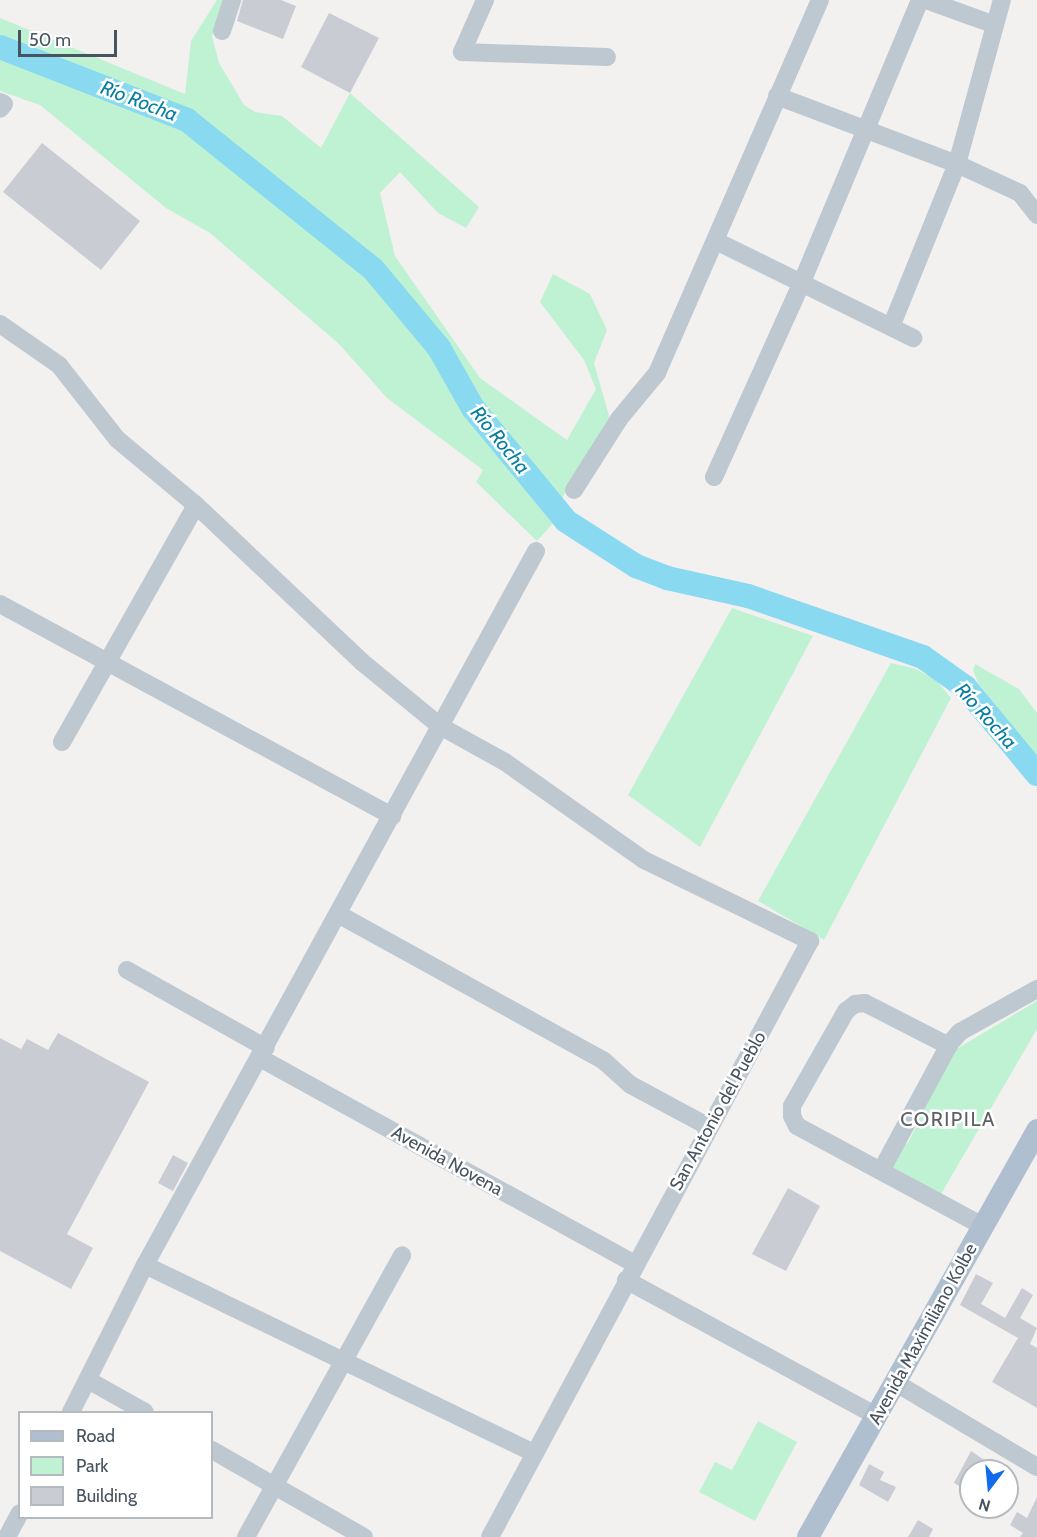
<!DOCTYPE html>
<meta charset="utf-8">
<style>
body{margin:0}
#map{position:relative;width:1037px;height:1537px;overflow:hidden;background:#f3f0f0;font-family:Cabin,sans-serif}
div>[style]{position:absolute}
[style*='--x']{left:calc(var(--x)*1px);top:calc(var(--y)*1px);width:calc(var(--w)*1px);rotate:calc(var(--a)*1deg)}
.green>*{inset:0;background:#bef2d3}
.river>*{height:24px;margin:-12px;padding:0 12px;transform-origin:12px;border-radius:12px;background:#89d9f0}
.building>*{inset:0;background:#caccd3}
.minor>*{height:18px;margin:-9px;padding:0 9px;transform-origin:9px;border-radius:9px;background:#bec8d0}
.major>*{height:22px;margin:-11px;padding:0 11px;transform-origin:11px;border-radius:11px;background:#afbfd0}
span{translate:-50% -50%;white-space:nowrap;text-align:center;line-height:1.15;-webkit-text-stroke:5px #fff;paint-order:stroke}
.street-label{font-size:18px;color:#47535f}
.water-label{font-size:20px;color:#077fa3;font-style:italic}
.neighbourhood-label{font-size:20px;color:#5d6166;letter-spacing:1.5px}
.legend{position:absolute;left:18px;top:1411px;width:195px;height:108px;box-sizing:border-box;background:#fff;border:2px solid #b5babf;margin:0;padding:8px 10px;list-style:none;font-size:18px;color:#47535f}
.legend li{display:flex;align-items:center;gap:12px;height:30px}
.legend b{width:30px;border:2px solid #b5babf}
.north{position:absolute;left:959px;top:1459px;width:60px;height:60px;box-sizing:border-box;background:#fff;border:2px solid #b5babf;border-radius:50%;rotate:196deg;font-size:16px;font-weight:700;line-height:24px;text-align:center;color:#47535f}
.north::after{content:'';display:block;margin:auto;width:21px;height:27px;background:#116cec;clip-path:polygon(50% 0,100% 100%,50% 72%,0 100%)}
.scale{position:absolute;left:18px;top:30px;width:99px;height:27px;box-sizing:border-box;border:3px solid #47535f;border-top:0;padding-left:8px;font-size:18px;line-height:21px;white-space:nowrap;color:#47535f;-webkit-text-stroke:4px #fff;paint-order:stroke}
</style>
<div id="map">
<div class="green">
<i style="clip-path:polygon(217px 0,224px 0,212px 36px,219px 63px,244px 105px,255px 112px,282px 116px,321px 148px,350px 93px,479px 207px,466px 228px,438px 213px,400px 172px,380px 193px,395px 256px,480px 378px,567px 440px,596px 389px,584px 360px,540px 302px,553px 274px,590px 294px,607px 330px,594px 363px,610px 419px,562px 498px,471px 387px,450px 347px,382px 265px,189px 112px,25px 50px,0 37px,0 18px,185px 94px,191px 41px)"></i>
<i style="clip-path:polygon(0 54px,187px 127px,366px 273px,433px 349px,463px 405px,556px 520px,537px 541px,476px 482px,483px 470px,387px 398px,339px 344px,210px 233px,166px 208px,40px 105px,0 91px)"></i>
<i style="clip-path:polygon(732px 608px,813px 636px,700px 847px,628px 795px)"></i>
<i style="clip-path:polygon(891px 663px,916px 669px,936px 680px,951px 698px,824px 940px,758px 901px)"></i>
<i style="clip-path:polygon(975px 664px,1019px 689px,1037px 713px,1037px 759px,978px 683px,973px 670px)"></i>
<i style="clip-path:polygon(1037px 1001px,1037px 1029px,941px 1194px,891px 1166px,901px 1146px,908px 1143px,953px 1051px)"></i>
<i style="clip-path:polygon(758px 1421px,797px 1442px,755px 1521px,699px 1492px,715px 1462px,732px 1470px)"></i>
</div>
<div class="river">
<i style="--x:0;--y:47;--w:201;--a:21.3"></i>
<i style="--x:187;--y:120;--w:238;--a:38.7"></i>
<i style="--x:373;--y:269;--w:103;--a:50.1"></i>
<i style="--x:439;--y:348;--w:69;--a:60.5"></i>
<i style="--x:473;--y:408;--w:146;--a:50.5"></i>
<i style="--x:566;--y:521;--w:83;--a:32.7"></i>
<i style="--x:636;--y:566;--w:33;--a:21"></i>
<i style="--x:667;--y:578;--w:83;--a:12.5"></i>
<i style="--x:748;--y:596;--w:185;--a:19.2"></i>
<i style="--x:923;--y:657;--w:52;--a:35.5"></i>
<i style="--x:965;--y:687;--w:113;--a:50.4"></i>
</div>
<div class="building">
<i style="clip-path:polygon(243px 0,281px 0,296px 6px,283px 39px,237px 21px)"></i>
<i style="clip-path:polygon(329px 13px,379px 38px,350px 93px,301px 67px)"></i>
<i style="clip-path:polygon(42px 143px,140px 221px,101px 270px,3px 192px)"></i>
<i style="clip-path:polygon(58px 1033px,149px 1082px,67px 1234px,93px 1248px,71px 1289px,0 1251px,0 1038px,21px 1049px,27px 1039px,48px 1050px)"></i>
<i style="clip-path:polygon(173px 1155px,188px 1163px,173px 1191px,158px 1183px)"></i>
<i style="clip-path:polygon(788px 1188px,820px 1206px,786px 1271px,752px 1254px)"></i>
<i style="clip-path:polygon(976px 1274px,993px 1283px,981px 1304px,1005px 1318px,1022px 1288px,1033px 1295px,1020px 1318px,1037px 1328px,1030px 1344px,1037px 1348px,1037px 1408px,992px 1382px,1018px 1338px,960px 1305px)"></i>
<i style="clip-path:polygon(971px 1451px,987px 1462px,982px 1471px,971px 1471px,971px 1488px,965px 1485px,963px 1488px,954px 1483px)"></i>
<i style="clip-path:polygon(869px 1464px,884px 1472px,880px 1480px,896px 1487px,888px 1502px,859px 1485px)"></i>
<i style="clip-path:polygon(1037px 1497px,1037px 1537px,1020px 1537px,1023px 1533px,1010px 1525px,1017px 1512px,1027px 1518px)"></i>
<i style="clip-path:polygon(918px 1520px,933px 1529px,929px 1537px,908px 1537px)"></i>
</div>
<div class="minor">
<i style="--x:485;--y:0;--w:57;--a:113.9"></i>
<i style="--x:462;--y:52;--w:145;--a:2"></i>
<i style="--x:926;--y:0;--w:73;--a:19.9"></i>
<i style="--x:222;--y:31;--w:33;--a:-72"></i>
<i style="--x:777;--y:96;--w:192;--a:20.7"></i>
<i style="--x:957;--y:164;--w:69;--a:24.7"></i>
<i style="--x:1020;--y:193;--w:28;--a:52"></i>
<i style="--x:0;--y:102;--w:4;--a:27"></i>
<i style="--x:4;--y:104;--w:6;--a:129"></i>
<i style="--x:716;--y:241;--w:220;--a:26.2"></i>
<i style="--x:0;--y:324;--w:72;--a:34.8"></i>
<i style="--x:59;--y:365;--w:94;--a:51.9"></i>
<i style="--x:117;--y:439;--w:103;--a:39.9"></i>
<i style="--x:196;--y:505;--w:228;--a:43.4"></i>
<i style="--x:362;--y:662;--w:101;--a:39.4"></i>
<i style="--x:440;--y:726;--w:74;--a:29"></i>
<i style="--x:505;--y:762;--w:170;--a:35.2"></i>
<i style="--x:644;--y:860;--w:185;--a:26"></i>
<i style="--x:810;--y:941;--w:676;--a:118.23"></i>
<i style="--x:891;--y:327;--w:176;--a:-68"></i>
<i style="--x:957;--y:164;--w:170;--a:-74.7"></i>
<i style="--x:714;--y:477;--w:214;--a:-65.7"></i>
<i style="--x:802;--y:282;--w:306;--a:-67.3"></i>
<i style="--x:574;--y:490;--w:84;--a:-57.6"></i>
<i style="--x:619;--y:419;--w:60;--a:-50.4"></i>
<i style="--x:657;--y:373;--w:407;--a:-66.4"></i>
<i style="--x:0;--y:604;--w:446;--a:28.4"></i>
<i style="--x:62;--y:742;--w:272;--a:-60.5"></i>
<i style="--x:338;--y:914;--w:304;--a:28.9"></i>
<i style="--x:604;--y:1061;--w:36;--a:42"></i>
<i style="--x:631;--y:1085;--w:89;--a:28.3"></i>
<i style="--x:127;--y:970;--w:159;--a:29.3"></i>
<i style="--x:949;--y:1046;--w:94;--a:-152.9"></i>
<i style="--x:865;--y:1003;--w:10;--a:174"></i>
<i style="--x:855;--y:1004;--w:11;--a:142"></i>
<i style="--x:846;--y:1011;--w:109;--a:119.6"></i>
<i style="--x:792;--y:1106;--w:10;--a:90"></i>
<i style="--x:792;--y:1116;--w:11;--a:63"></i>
<i style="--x:797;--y:1126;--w:211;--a:28.3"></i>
<i style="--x:260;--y:1058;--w:427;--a:28.8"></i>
<i style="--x:881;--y:1171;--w:145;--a:-61.7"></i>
<i style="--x:950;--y:1043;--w:15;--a:-48"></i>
<i style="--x:960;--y:1032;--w:88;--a:-29.2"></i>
<i style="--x:145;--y:1265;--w:432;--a:25.8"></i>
<i style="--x:626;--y:1280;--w:285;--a:28.5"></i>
<i style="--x:88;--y:1380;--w:65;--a:29.3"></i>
<i style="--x:896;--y:1383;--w:164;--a:30.8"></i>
<i style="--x:71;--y:1412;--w:165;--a:-63.3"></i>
<i style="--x:145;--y:1265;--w:814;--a:-61.29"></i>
<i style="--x:212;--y:1450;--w:175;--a:29.8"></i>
<i style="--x:7;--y:1537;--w:27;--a:-62"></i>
<i style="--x:246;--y:1537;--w:322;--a:-61"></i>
</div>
<div class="major">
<i style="--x:808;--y:1537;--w:467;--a:-60.6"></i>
</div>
<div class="street-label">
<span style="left:718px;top:1111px;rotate:-61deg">San Antonio del Pueblo</span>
<span style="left:447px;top:1161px;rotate:29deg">Avenida Novena</span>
<span style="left:923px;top:1334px;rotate:-61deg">Avenida Maximiliano Kolbe</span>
</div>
<div class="water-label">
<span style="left:139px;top:101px;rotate:21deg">Río Rocha</span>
<span style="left:500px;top:440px;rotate:51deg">Río Rocha</span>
<span style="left:986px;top:716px;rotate:48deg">Río Rocha</span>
</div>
<div class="neighbourhood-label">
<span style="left:948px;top:1119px">CORIPILA</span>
</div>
<ul class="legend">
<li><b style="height:8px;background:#afbfd0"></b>Road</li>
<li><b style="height:16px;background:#bef2d3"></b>Park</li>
<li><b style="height:16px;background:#caccd3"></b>Building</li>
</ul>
<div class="north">N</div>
<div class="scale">50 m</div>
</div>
